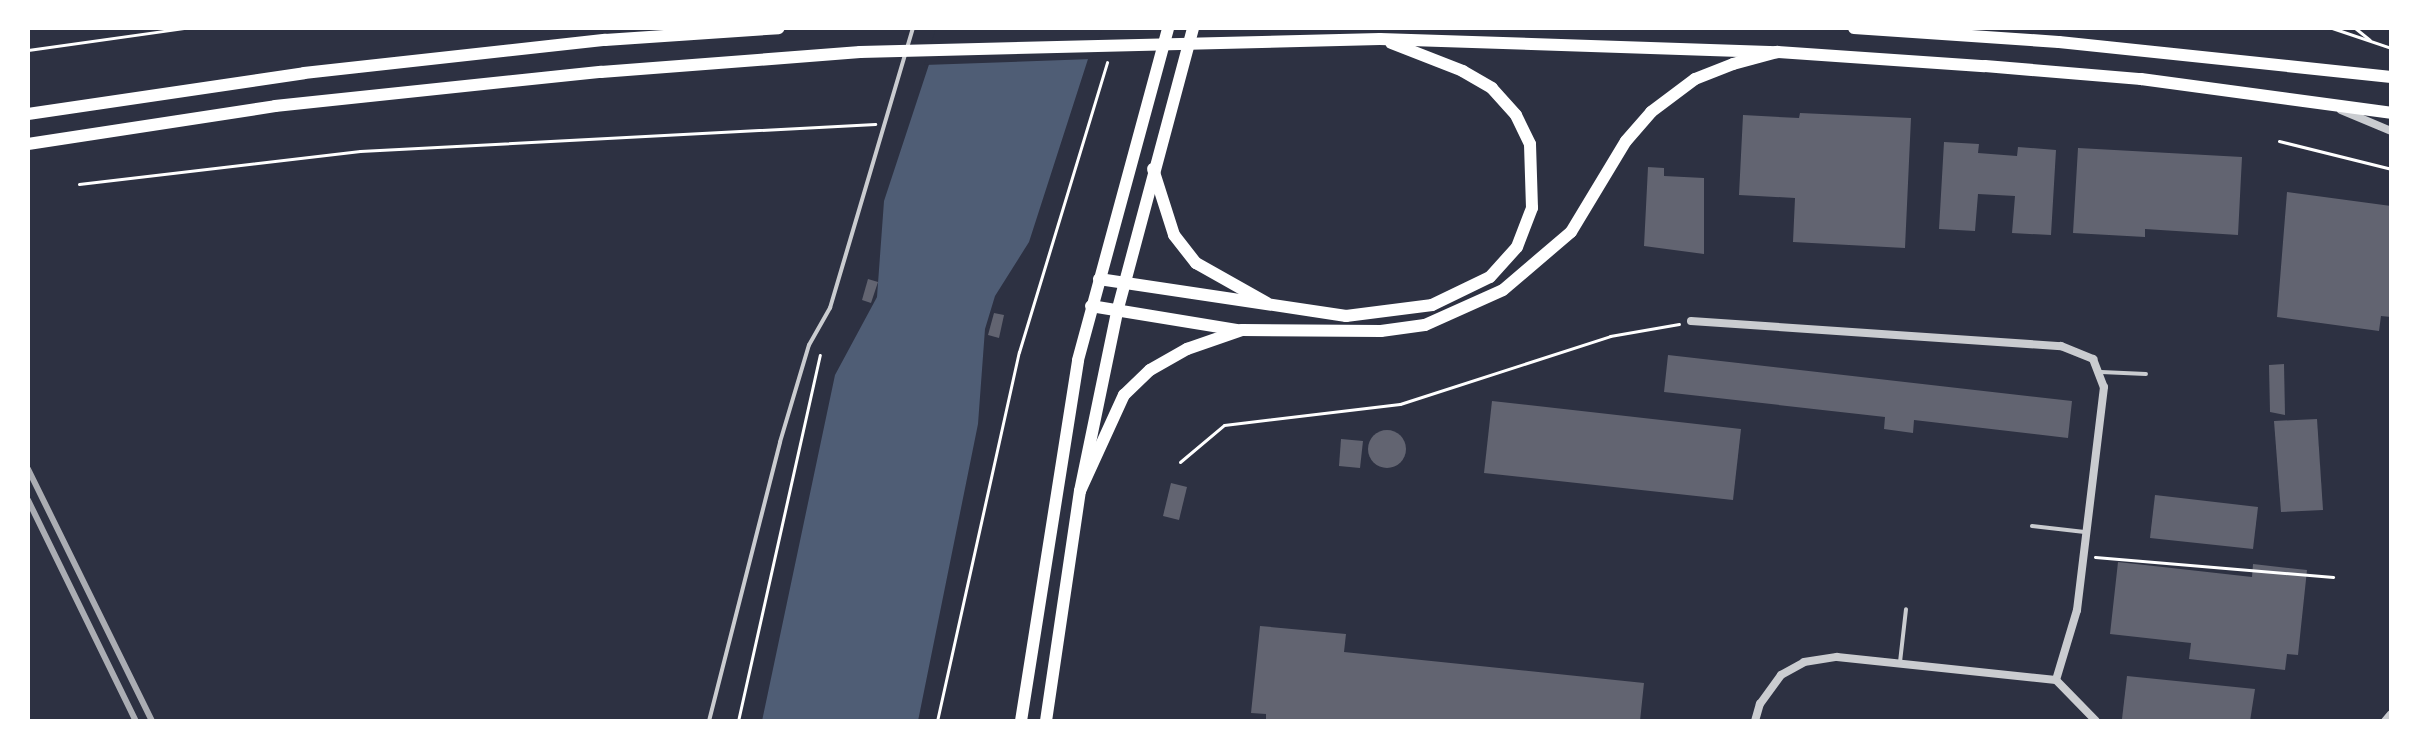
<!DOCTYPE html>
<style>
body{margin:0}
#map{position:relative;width:2419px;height:749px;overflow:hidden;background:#2d3142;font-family:"DM Sans",sans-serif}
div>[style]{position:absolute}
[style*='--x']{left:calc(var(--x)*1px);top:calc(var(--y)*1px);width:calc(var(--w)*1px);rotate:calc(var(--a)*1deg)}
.water>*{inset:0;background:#4f5d75}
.pier>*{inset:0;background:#2d3142}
.building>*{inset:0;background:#626471}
.round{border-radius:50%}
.path>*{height:3px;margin:-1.5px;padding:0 1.5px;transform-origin:1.5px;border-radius:1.5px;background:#fff}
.service>*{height:4px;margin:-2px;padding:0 2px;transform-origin:2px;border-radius:2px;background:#caccd0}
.minor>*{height:8px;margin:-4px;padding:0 4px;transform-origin:4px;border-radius:4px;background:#caccd0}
.secondary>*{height:12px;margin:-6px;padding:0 6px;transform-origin:6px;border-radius:6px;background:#fff}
.primary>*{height:12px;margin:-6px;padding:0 6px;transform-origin:6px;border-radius:6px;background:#fff}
.rail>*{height:6px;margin:-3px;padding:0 3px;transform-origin:3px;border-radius:3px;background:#abadb3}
span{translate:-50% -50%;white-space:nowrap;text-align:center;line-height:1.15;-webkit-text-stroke:6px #fff;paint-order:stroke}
.frame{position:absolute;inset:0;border:30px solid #fff;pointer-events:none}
</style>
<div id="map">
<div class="water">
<i style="clip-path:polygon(941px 28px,1098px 28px,1029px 242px,995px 296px,985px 329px,978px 424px,918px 721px,762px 721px,835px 375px,877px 297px,884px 201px)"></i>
</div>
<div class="pier">
<i style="clip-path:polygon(936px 28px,1102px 28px,1092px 59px,924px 65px)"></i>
</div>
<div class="building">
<i style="clip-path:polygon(1800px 113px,1911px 118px,1905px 248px,1793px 242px,1795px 198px,1739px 195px,1743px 115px,1799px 118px)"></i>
<i style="clip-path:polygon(1944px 142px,1979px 144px,1978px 153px,2017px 156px,2018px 147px,2056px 150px,2051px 235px,2012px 233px,2015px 196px,1978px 194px,1975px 231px,1939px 229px)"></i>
<i style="clip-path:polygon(2078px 148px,2242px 157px,2238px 235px,2145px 229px,2145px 237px,2073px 233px)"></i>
<i style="clip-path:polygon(1648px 167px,1664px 168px,1664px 176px,1704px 178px,1704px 254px,1644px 246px)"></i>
<i style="clip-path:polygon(2287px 192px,2391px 206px,2391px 317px,2381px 316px,2379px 331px,2277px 317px)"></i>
<i style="clip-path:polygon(868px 279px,878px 282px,871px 303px,862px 300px)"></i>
<i style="clip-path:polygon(994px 313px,1004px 315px,999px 338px,988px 335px)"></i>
<i style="clip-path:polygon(1668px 355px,2072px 401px,2068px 438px,1914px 420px,1913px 433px,1884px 429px,1885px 417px,1664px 392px)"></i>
<i style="clip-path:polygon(2284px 364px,2285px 415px,2270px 412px,2269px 365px)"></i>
<i style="clip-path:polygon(1492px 401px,1741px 429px,1733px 500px,1484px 473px)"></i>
<i style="clip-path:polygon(2317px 419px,2323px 510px,2281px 512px,2274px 421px)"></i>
<i class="round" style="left:1368px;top:430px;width:38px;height:38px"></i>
<i style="clip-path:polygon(1341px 439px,1363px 441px,1360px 468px,1339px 466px)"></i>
<i style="clip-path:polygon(1171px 483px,1187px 487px,1179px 520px,1163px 516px)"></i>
<i style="clip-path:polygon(2155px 495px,2258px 507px,2253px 549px,2150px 538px)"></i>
<i style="clip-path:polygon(2118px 562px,2252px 577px,2253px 564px,2307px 570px,2298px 655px,2287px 654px,2285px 670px,2189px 659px,2191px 643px,2110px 634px)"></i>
<i style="clip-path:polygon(1260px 626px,1346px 634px,1344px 652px,1644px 683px,1640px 721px,1266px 721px,1266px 714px,1251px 713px)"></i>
<i style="clip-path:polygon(2127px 676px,2255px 689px,2250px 721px,2122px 719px)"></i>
</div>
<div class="path">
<i style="--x:2332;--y:28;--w:62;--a:18.7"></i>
<i style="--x:2355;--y:28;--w:19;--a:39"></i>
<i style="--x:28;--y:50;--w:159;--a:-8"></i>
<i style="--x:2279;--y:141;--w:115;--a:14"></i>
<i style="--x:79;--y:184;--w:283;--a:-6.7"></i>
<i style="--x:360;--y:151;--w:516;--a:-3"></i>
<i style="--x:1180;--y:462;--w:57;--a:-40.1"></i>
<i style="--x:1224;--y:425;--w:177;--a:-6.8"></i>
<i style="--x:1400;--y:404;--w:221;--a:-17.9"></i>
<i style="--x:1610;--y:336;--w:70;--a:-9.9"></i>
<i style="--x:2095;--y:557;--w:239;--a:4.8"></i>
<i style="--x:738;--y:721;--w:375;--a:-77.4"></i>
<i style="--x:937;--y:721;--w:378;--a:-77.5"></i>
<i style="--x:1019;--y:352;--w:303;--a:-73.1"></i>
</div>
<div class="service">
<i style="--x:2101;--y:372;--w:45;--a:2.5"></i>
<i style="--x:2032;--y:526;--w:53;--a:6.5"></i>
<i style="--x:1900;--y:662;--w:53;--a:-83.5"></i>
<i style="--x:709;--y:721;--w:288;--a:-75.7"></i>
<i style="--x:780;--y:442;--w:101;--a:-73.4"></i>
<i style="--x:809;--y:345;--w:43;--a:-60.4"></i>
<i style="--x:830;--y:308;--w:292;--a:-73.5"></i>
</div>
<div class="minor">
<i style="--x:2341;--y:110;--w:54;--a:22.8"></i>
<i style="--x:1691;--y:321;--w:371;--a:3.9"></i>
<i style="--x:2061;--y:346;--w:35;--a:22"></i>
<i style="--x:2093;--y:359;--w:30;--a:69"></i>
<i style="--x:2104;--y:387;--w:225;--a:96.9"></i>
<i style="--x:2077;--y:610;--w:73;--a:106.7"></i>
<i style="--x:2056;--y:680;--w:57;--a:45.7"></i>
<i style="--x:1755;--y:721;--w:18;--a:-74"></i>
<i style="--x:1760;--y:704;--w:36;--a:-54"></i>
<i style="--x:1781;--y:675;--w:26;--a:-29"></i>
<i style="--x:1804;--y:662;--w:33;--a:-9"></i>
<i style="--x:1837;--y:657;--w:220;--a:6"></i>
<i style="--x:2385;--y:721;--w:9;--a:-49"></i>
</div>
<div class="secondary">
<i style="--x:1021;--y:721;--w:365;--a:-81"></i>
<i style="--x:1078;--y:360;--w:344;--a:-74.8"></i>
<i style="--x:1046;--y:721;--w:232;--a:-81.6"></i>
<i style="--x:1080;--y:491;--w:183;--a:-78.3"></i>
<i style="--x:1117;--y:312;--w:294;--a:-75"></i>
</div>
<div class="primary">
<i style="--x:1854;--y:28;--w:205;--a:3.9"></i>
<i style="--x:2059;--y:42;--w:334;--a:6"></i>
<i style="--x:28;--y:114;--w:279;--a:-8.4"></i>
<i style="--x:304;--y:73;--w:303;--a:-6.3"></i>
<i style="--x:605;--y:40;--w:174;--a:-3.9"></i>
<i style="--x:28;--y:144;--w:250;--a:-8.7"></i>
<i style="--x:275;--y:106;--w:328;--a:-6"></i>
<i style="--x:601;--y:72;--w:260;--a:-4.4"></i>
<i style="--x:860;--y:52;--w:520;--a:-1.43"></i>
<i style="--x:1380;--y:39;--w:397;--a:1.9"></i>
<i style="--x:1153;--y:169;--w:69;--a:72.3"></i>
<i style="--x:1174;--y:235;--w:36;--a:52"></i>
<i style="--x:1196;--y:263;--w:81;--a:29.4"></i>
<i style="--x:1099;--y:279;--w:250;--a:8.5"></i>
<i style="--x:1346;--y:316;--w:87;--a:-7.3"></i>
<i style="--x:1432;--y:305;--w:64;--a:-25.8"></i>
<i style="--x:1490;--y:277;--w:40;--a:-48"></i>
<i style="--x:1517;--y:247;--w:42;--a:-69"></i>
<i style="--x:1532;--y:208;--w:64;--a:-91.8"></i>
<i style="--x:1530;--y:144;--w:32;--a:-116"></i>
<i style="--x:1516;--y:115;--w:36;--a:-132"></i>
<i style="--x:1492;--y:88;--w:34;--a:-150"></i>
<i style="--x:1463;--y:71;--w:77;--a:-158.7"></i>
<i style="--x:1091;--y:306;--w:149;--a:9.3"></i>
<i style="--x:1080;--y:491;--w:106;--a:-65.4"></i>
<i style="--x:1124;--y:395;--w:36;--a:-44"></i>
<i style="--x:1150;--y:370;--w:43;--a:-29.6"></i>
<i style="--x:1187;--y:349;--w:58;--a:-19.1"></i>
<i style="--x:1242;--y:330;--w:139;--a:0.4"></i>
<i style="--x:1381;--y:331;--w:44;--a:-7.8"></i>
<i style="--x:1425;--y:325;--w:85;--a:-24.2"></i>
<i style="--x:1503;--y:290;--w:89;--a:-40.5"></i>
<i style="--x:1571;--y:232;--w:106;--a:-58.9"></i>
<i style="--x:1626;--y:141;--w:38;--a:-49"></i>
<i style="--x:1651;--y:112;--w:55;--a:-36.9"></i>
<i style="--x:1695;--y:79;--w:41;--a:-21.5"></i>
<i style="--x:1733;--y:64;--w:46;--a:-15.3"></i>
<i style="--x:1777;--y:52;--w:208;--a:3.9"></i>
<i style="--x:1985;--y:66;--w:157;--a:4.8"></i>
<i style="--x:2141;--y:79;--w:252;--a:7.7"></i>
</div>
<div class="rail">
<i style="--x:28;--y:469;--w:281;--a:63.8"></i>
<i style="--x:28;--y:500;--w:246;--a:64"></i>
</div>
<div class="frame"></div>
</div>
